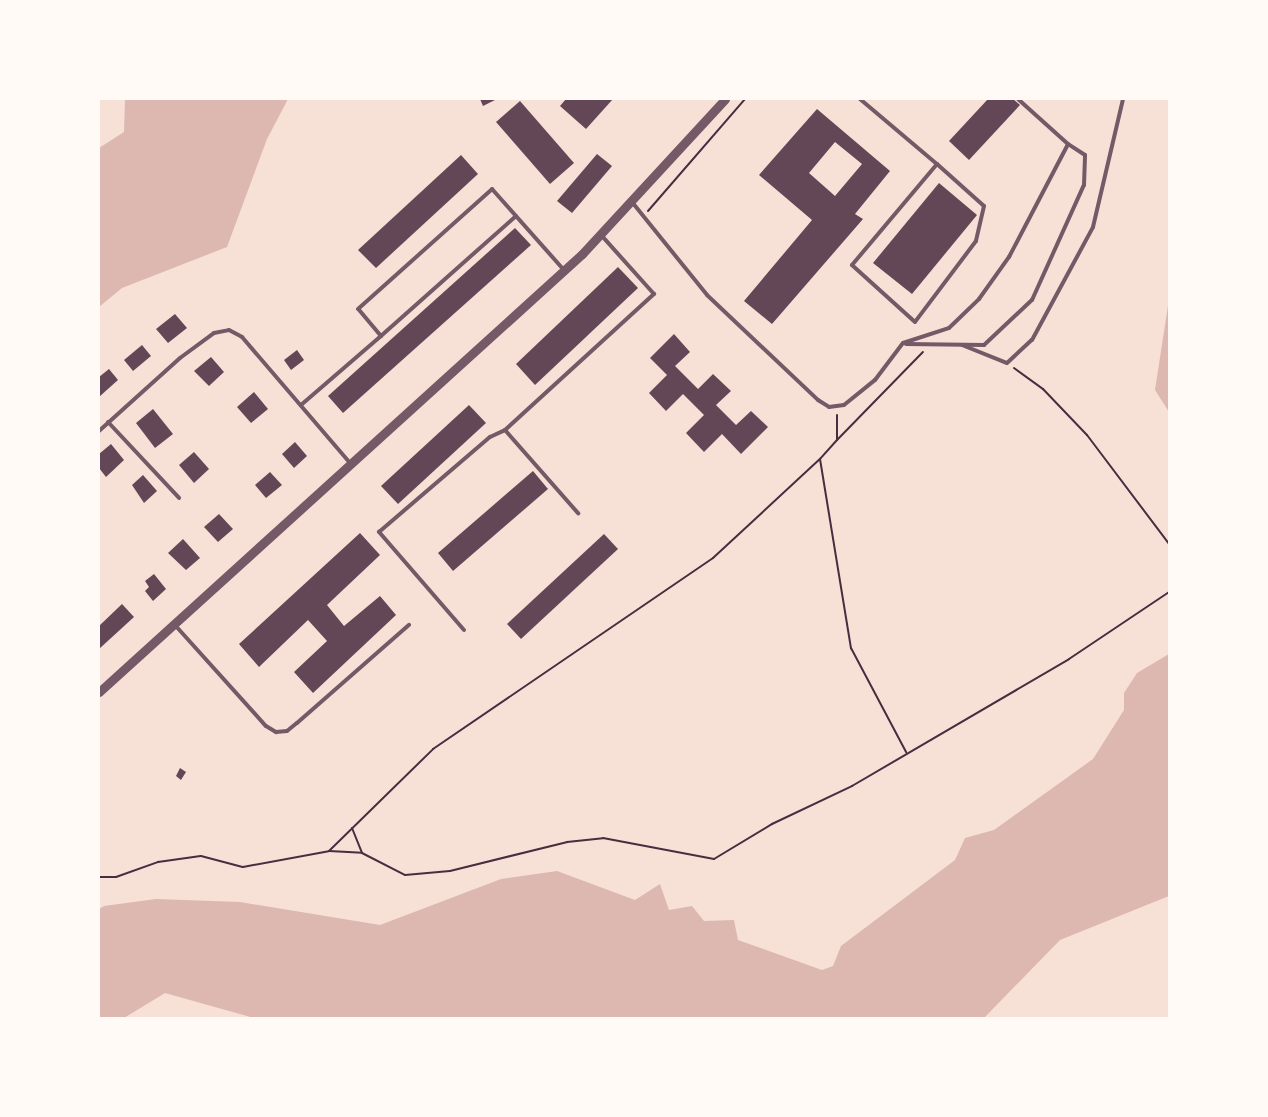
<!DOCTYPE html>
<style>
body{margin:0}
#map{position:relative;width:1268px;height:1117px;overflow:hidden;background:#f7e1d7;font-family:"Exo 2",sans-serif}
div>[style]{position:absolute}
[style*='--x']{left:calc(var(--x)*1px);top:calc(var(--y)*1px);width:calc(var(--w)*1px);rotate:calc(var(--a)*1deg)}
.water>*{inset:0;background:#dcb8b0}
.building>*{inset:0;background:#644757}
.path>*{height:2px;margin:-1px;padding:0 1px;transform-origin:1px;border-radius:1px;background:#4a2c40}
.service>*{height:4px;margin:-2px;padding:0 2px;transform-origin:2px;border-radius:2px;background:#755966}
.tertiary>*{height:9px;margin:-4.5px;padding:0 4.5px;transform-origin:4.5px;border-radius:4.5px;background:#755966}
span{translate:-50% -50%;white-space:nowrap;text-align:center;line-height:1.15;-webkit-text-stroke:4.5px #fffaf5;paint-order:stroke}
.frame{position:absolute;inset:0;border:100px solid #fffaf5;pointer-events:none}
</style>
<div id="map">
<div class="water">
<i style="clip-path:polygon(125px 99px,288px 99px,267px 139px,227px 247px,122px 288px,99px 307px,99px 148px,124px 132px)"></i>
<i style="clip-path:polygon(1169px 299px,1169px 412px,1155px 390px)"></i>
<i style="clip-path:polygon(1169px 654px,1169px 896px,1060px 940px,984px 1018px,254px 1018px,165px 993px,124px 1018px,99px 1018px,99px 909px,104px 906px,156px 899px,240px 902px,380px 925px,501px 879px,557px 871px,635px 900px,660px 884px,669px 910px,692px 906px,704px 921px,734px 920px,738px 940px,822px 970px,833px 966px,841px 946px,955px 860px,965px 838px,994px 830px,1093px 759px,1124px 710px,1124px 693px,1137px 673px)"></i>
</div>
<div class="building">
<i style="clip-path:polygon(480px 99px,497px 99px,483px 106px)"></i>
<i style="clip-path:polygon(566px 99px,613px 99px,586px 129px,560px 106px)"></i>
<i style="clip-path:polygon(988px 99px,1013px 99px,1020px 105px,969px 160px,949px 141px)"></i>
<i style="clip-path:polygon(520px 101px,574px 163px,550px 184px,496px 122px)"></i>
<i style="clip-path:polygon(evenodd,817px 109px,890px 171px,855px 214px,863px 219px,772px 324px,744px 301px,812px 220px,759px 175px,817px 109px,835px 142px,862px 164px,835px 196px,809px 173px,835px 142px)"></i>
<i style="clip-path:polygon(597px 154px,612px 166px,572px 213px,557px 201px)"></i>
<i style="clip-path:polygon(461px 155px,478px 174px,376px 268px,358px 250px)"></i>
<i style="clip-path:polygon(939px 183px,977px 215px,912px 294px,873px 263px)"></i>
<i style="clip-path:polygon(515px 228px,531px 245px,343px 413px,328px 396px)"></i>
<i style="clip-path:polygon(618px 267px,638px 288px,535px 385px,516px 364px)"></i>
<i style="clip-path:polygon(175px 314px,187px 328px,168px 343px,156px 329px)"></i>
<i style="clip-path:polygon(674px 334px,690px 352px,675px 366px,698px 389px,713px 374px,731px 391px,716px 405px,736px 425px,751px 411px,768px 427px,741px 454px,722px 434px,704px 452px,686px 433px,704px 415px,683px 394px,666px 411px,649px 393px,667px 375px,650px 358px)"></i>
<i style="clip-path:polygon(142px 345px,151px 356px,133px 371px,124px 360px)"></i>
<i style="clip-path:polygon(297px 350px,304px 360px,291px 370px,284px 360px)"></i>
<i style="clip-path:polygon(211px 357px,224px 372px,209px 386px,194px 371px)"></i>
<i style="clip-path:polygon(109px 369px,118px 380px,99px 397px,99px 377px)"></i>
<i style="clip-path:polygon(254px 392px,268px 409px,251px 423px,237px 407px)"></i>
<i style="clip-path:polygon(469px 405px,486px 423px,398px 504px,381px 486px)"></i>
<i style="clip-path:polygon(153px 409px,173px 434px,155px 448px,136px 423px)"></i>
<i style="clip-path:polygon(295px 442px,307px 456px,294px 468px,282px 454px)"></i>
<i style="clip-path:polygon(111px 444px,124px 460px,106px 477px,99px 468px,99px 454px)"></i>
<i style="clip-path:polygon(194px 452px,209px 469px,194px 483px,179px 465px)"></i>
<i style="clip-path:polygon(533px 471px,548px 489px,453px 571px,438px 553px)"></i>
<i style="clip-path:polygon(270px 472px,282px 485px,266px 498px,255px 485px)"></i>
<i style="clip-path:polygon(143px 475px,157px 491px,144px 503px,132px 485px)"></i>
<i style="clip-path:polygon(219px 514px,233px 529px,218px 542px,204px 527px)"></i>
<i style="clip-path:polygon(360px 533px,380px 555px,327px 605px,344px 626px,380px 596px,396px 615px,313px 693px,294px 672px,327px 641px,308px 620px,259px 667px,239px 644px)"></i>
<i style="clip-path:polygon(604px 534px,618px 549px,521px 639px,507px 624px)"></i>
<i style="clip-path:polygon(183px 539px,200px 558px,186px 570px,168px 553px)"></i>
<i style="clip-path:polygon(154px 574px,166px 589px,153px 601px,145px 591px,149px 587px,145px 581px)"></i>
<i style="clip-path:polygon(122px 604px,134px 617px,99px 649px,99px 626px)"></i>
<i style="clip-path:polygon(180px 768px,186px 772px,181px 780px,176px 776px)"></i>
</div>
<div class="path">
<i style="--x:648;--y:211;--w:148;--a:-49.1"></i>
<i style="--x:1014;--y:368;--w:36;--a:36"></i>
<i style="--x:1043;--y:389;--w:64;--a:46.3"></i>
<i style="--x:1087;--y:435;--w:136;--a:53"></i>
<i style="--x:837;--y:415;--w:25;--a:90"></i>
<i style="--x:837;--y:440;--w:25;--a:132"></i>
<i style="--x:820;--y:459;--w:192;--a:80.7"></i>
<i style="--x:851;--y:648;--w:118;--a:62.1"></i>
<i style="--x:837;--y:440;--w:123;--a:-45.7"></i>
<i style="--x:352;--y:828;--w:27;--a:68"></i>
<i style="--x:362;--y:853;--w:48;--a:27.1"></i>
<i style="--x:405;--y:875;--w:45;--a:-5.1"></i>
<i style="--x:450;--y:871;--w:121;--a:-13.9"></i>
<i style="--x:567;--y:842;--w:36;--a:-6"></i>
<i style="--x:603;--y:838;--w:113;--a:10.7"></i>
<i style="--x:714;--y:859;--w:68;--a:-31.1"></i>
<i style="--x:772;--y:824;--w:89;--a:-25.4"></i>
<i style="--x:852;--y:786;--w:251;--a:-30.3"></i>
<i style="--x:1069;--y:659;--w:120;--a:-33.8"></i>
<i style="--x:329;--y:851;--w:33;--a:3"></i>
<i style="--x:99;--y:877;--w:17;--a:0"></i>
<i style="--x:116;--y:877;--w:45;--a:-19.7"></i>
<i style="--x:158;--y:862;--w:43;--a:-7.9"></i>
<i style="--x:201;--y:856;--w:43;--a:14.7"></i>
<i style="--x:243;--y:867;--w:87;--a:-10.5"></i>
<i style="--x:329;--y:851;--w:146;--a:-44.4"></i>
<i style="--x:433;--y:749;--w:339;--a:-34.3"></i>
<i style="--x:713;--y:558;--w:146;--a:-42.8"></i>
</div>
<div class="service">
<i style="--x:860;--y:99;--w:101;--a:40.2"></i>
<i style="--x:937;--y:164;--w:63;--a:41.8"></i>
<i style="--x:984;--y:206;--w:36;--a:103"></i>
<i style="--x:976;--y:241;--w:101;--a:127"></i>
<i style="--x:915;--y:322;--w:85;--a:-137.9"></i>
<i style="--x:852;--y:265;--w:132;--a:-49.9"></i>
<i style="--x:632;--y:202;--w:119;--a:51.1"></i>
<i style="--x:707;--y:295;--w:153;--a:43.4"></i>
<i style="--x:818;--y:400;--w:13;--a:32"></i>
<i style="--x:829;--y:407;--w:15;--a:-8"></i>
<i style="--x:844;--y:405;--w:40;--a:-39"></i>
<i style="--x:875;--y:380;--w:46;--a:-52.9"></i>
<i style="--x:903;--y:343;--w:48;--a:-18.1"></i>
<i style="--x:949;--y:328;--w:42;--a:-44"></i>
<i style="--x:979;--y:299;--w:52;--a:-54.5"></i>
<i style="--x:1009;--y:257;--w:127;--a:-62.4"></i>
<i style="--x:1068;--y:144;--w:67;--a:-138"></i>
<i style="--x:516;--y:216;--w:181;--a:138.4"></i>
<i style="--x:381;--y:336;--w:35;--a:-130"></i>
<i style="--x:358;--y:309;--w:180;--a:-41.8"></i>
<i style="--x:492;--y:189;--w:108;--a:48.4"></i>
<i style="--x:906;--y:344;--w:78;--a:0.7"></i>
<i style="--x:984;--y:345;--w:66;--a:-43.2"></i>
<i style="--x:1032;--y:300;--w:126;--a:-65.7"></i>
<i style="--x:1084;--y:185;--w:30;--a:-88"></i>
<i style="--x:1085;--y:155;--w:20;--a:-147"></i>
<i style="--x:962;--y:345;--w:48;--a:21.8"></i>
<i style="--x:1007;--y:363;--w:34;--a:-43"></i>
<i style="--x:1032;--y:340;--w:128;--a:-61.6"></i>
<i style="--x:1093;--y:227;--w:131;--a:-76.8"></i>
<i style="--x:301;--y:405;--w:106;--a:-40.8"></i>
<i style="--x:108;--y:422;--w:104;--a:46.9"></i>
<i style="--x:505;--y:430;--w:111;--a:48.7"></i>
<i style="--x:99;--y:431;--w:109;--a:-42"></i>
<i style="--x:180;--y:358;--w:42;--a:-36.3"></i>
<i style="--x:214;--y:333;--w:15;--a:-11"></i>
<i style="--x:229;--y:330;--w:15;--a:28"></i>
<i style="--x:242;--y:337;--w:166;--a:49.4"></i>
<i style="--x:174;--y:624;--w:137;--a:48"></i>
<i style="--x:266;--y:726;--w:12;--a:31"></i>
<i style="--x:276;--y:732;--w:11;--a:-5"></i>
<i style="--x:287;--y:731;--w:13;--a:-39"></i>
<i style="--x:297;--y:723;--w:149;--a:-41.2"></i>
<i style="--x:464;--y:630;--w:130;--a:-130.9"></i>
<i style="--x:379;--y:532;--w:146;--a:-40.6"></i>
<i style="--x:490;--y:437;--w:17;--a:-25"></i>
<i style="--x:505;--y:430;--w:202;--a:-42.4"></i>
<i style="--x:654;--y:294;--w:79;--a:-131.9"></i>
</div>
<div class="tertiary">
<i style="--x:99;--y:692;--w:652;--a:-42.2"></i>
<i style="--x:582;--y:254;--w:211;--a:-47.3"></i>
</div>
<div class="frame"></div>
</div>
